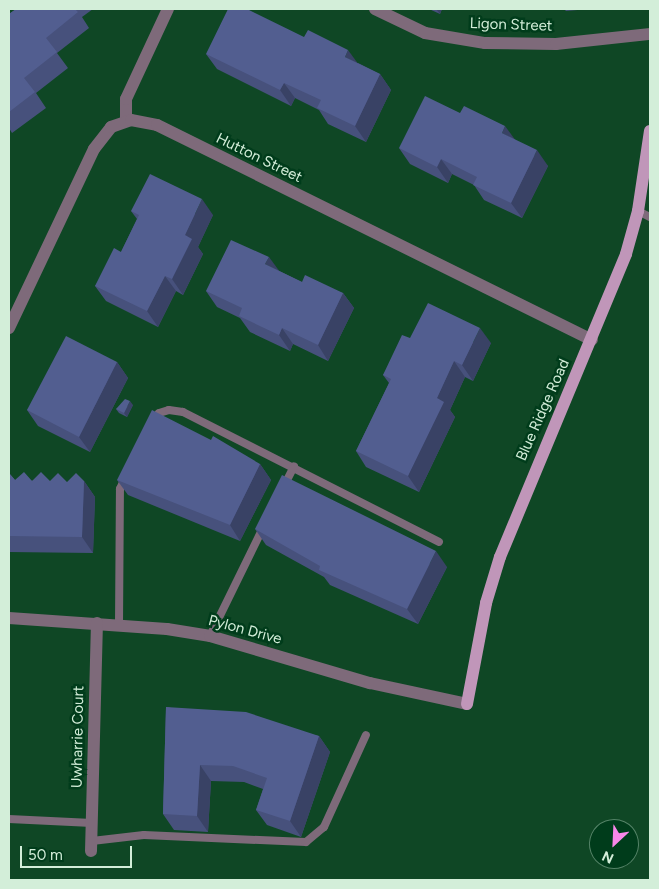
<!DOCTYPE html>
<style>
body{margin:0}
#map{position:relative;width:659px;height:889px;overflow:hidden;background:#0f4725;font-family:Figtree,sans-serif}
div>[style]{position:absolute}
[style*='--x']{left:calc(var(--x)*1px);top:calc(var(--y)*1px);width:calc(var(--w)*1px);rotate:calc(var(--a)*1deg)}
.lane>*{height:8px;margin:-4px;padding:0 4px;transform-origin:4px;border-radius:4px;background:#7e6a7a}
.street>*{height:12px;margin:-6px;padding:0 6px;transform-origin:6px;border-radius:6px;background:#7e6a7a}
.primary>*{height:12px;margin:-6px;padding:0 6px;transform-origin:6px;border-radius:6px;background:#c096b9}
.wall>*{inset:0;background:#47517c}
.shaded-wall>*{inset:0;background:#394265}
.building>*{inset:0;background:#525e90}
span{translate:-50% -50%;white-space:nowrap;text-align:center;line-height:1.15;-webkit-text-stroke:5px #003c1b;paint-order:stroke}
.street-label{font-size:15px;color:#d3eed9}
.frame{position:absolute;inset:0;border:10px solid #d3eed9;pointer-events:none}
.north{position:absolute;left:589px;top:819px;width:50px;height:50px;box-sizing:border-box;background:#003c1b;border:1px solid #548367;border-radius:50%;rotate:205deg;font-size:14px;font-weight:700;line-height:20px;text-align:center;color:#d3eed9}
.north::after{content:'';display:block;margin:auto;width:18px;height:22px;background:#f987e9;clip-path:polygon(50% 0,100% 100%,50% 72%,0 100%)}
.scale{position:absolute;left:20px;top:846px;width:112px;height:22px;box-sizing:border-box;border:2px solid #d3eed9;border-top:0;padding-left:6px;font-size:15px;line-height:18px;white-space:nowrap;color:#d3eed9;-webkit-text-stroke:4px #003c1b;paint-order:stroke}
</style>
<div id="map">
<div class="lane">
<i style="--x:638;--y:211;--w:13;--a:27"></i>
<i style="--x:154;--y:421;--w:9;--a:-58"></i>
<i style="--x:159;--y:413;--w:10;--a:-17"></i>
<i style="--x:169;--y:410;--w:14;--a:8"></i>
<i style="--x:183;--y:412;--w:287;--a:26.9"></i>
<i style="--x:284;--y:486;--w:22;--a:-63"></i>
<i style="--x:119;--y:625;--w:136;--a:-89.6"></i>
<i style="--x:120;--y:489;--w:12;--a:-66"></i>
<i style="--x:210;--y:636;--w:120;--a:-63.9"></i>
<i style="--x:9;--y:819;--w:83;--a:2.8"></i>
<i style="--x:92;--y:841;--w:52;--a:-6.6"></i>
<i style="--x:144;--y:835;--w:162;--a:2.5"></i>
<i style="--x:306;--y:842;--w:23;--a:-40"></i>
<i style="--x:324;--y:827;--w:101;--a:-65.5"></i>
</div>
<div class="street">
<i style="--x:375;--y:9;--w:55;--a:25.6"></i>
<i style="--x:425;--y:33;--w:61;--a:9.5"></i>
<i style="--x:485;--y:43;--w:71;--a:0.8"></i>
<i style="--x:556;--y:44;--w:95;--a:-6.1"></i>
<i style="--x:126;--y:121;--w:22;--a:-90"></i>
<i style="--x:126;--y:99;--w:99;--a:-65"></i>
<i style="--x:9;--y:328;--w:198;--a:-64.6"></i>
<i style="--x:94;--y:149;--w:28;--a:-52"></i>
<i style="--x:111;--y:127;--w:21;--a:-19"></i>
<i style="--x:131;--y:120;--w:26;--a:11"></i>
<i style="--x:157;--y:125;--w:485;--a:26.3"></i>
<i style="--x:9;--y:618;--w:158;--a:4"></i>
<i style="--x:167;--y:629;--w:44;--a:9.2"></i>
<i style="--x:210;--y:636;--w:167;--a:16.4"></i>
<i style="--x:370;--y:683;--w:99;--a:12.2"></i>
<i style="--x:91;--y:851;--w:228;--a:-88.5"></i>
</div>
<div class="primary">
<i style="--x:467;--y:704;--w:103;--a:-79.3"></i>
<i style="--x:486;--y:603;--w:48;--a:-73.1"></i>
<i style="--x:500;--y:557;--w:328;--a:-67.4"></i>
<i style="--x:626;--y:254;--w:45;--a:-74.4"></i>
<i style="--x:638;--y:211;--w:81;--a:-81.5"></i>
</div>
<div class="wall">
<i style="clip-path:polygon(16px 9px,93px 9px,82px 17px,89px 28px,57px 53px,68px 68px,36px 93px,46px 108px,12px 133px,9px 128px,9px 14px)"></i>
<i style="clip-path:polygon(429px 9px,442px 9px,440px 14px)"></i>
<i style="clip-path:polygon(564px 9px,589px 9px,566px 11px)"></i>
<i style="clip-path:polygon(206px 54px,358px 63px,380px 74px,391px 90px,366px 142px,328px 124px,319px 110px,295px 98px,291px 106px,217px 69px)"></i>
<i style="clip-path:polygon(515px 140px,548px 166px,522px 218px,484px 200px,474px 185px,452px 174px,448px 183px,410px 164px,399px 148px)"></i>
<i style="clip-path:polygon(131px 211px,213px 215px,198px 247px,203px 254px,183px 295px,176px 291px,158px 327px,106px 301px,95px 286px,121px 252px,137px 219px)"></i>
<i style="clip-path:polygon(279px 271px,302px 282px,343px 293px,354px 308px,328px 361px,293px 344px,290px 351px,250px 332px,240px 318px,217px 307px,206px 291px)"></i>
<i style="clip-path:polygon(410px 338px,491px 343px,473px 381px,465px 377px,450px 410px,455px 417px,419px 492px,366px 467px,356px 451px,389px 383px,383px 375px)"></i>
<i style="clip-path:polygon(117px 362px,128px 378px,90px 452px,38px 426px,27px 410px)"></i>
<i style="clip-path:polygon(133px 405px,127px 417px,119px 413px,116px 409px)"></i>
<i style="clip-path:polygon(260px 464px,271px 480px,240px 541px,128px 495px,117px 480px)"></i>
<i style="clip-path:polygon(9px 473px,15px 480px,67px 482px,84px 481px,95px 497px,93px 553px,9px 552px)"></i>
<i style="clip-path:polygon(255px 529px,447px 567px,418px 624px,330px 585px,324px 577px,266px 545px)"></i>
<i style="clip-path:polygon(166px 707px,319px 736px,330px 752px,301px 837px,267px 825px,256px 810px,263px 789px,244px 782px,211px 781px,208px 832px,174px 830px,163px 814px)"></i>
</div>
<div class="shaded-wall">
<i style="clip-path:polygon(436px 9px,442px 9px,440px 14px)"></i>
<i style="clip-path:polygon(348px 50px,359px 65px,345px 57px)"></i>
<i style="clip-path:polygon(380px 74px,391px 90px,366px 142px,355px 126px)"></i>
<i style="clip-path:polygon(284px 83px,295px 98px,291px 106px,280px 90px)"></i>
<i style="clip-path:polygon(505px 126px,516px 141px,502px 133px)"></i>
<i style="clip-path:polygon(537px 150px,548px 166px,522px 218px,511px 203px)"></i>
<i style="clip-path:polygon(441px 159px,452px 174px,448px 183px,437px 167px)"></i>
<i style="clip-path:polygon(202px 199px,213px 215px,198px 247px,203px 254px,183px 295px,172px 279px,185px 235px)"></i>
<i style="clip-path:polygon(269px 257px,280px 272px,265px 264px)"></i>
<i style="clip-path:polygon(165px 276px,176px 291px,158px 327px,147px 311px)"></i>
<i style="clip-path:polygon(343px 293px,354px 308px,328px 361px,318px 345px)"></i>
<i style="clip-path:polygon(282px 328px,293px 344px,290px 351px,279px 335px)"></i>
<i style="clip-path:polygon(480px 328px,491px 343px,473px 381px,462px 365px)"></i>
<i style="clip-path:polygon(454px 361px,465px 377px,450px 410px,455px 417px,419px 492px,408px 476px,437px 398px)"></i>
<i style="clip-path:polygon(117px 362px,128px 378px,90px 452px,79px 437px)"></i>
<i style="clip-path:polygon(130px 401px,133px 405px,127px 417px,124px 413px)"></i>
<i style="clip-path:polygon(260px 464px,271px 480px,240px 541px,230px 525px)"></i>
<i style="clip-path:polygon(84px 481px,95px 497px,93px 553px,82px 537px)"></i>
<i style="clip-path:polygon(436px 551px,447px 567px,418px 624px,407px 609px)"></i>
<i style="clip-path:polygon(9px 652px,10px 654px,9px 690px)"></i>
<i style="clip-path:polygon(319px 736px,330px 752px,301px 837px,290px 821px)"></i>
<i style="clip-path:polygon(200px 765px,211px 781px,208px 832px,197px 816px)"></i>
</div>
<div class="building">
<i style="clip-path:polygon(16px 9px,75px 9px,78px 12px,46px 38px,57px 52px,24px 78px,35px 92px,9px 112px,9px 14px)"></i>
<i style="clip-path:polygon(228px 9px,247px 9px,304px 37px,308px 30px,348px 50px,345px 57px,380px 74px,355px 126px,317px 108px,321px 100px,284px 83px,280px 90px,206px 54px)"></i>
<i style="clip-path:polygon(425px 96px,460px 113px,464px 106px,505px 126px,502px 133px,537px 150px,511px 203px,473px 185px,477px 177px,441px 159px,437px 167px,399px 148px)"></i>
<i style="clip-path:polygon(150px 174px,202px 199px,185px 235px,192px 239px,172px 279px,165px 276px,147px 311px,95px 286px,114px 248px,121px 252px,139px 215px,131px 211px)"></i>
<i style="clip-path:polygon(231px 240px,269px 257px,265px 264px,302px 282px,305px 275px,343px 293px,318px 345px,282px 328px,279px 335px,239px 316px,242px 308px,206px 291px)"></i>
<i style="clip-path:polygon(428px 303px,480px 328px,462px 365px,454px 361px,437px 398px,444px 402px,408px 476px,356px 451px,391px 379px,383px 375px,402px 335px,410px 338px)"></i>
<i style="clip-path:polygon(66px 336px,117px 362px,79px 437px,27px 410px)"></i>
<i style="clip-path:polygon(125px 399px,130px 401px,124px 413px,116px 409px)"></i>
<i style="clip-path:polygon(152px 410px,211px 440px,213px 436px,260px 464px,230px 525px,117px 480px)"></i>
<i style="clip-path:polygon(24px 472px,32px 481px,41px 472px,50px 481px,58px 473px,67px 482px,76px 473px,84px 481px,82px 537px,9px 536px,9px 473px,15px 480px)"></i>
<i style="clip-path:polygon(282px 475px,436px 551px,407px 609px,319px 570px,320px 566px,255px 529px)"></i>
<i style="clip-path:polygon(166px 707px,246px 712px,319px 736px,290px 821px,256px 810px,267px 778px,233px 766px,200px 765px,197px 816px,163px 814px)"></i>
</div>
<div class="street-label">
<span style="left:511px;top:25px;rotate:2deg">Ligon Street</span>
<span style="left:259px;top:158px;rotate:26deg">Hutton Street</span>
<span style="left:543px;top:410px;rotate:-66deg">Blue Ridge Road</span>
<span style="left:245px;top:630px;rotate:15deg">Pylon Drive</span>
<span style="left:78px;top:737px;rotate:-89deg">Uwharrie Court</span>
</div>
<div class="frame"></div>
<div class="north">N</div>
<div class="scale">50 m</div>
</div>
